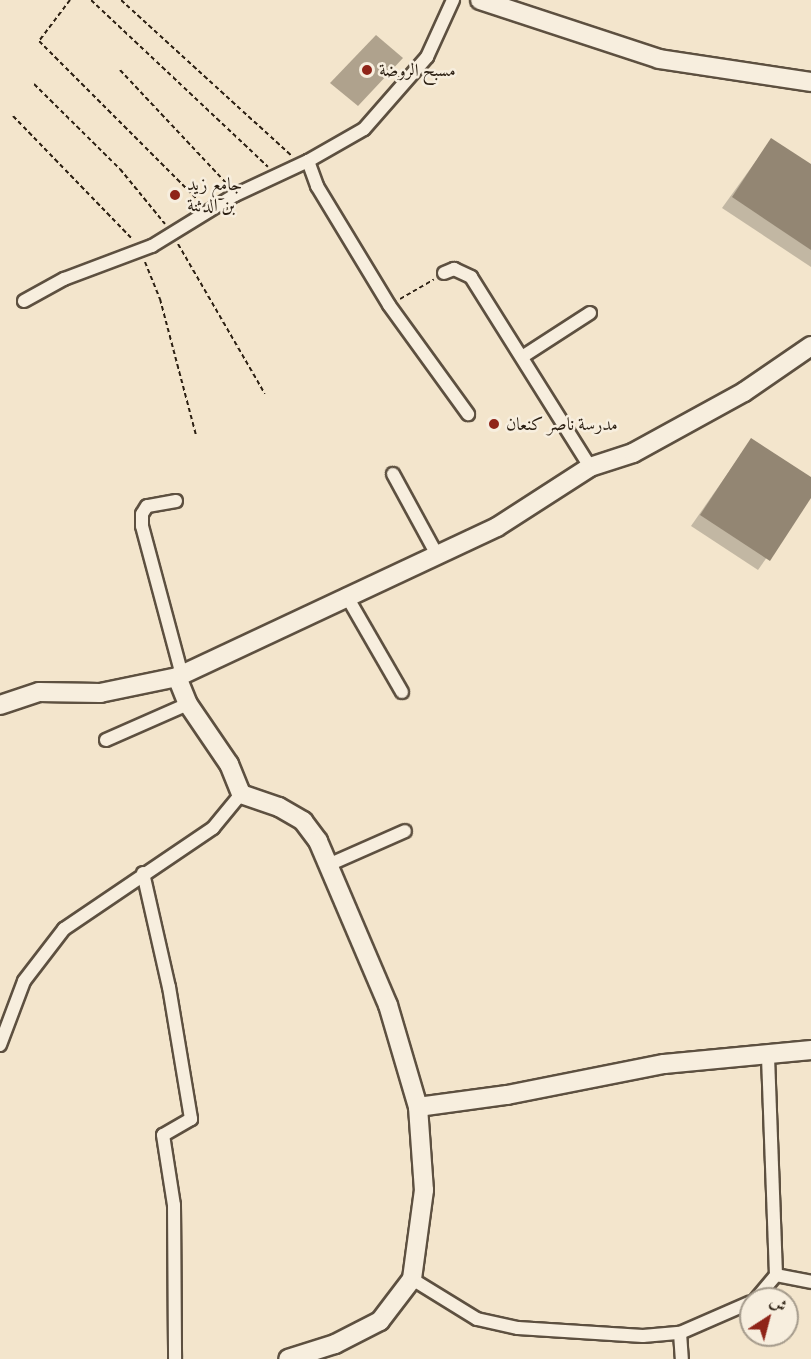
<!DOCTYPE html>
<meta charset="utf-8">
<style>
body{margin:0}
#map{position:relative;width:811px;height:1359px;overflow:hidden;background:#f3e5cc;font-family:"IM FELL Great Primer",Amiri,serif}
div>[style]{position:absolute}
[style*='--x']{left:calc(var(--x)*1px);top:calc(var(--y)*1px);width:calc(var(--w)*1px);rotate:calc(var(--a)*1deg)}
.water>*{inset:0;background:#afa28d}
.shadow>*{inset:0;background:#0003}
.building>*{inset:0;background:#938673}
.path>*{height:2px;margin-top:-1px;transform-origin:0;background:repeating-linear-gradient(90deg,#2b1f12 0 4.5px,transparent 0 7.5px)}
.roads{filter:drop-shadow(2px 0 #5d5040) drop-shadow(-2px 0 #5d5040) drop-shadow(0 2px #5d5040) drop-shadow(0 -2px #5d5040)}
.street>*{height:12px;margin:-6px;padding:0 6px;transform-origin:6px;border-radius:6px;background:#f7eede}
.secondary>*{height:18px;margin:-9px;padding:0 9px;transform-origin:9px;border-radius:9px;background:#f7eede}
.dots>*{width:16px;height:16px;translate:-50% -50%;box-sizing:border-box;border:3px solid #f7eede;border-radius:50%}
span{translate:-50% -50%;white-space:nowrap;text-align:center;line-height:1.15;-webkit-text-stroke:5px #f7eede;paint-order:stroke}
.poi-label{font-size:18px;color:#2b1f12}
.left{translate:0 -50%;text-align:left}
.north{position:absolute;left:739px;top:1287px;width:60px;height:60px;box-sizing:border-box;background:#f7eede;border:2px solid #a59b8c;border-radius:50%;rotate:36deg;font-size:16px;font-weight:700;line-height:24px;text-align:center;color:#2b1f12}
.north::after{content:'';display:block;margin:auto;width:21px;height:27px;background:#8f2418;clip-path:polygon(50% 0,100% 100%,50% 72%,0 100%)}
</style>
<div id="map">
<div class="water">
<i style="clip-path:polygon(376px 35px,403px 58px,358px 106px,330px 83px)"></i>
</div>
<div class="shadow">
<i style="clip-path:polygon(771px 140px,811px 166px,811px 267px,722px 208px)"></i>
<i style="clip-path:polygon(751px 440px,811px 479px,811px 495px,758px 570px,691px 526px)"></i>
</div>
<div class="building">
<i style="clip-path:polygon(771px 138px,811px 164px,811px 250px,732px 197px)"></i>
<i style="clip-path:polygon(751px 438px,811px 477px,811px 498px,770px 561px,700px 515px)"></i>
</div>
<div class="path">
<i style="--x:70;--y:0;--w:51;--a:127.1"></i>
<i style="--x:39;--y:41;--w:229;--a:45"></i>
<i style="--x:91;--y:0;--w:243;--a:43.3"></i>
<i style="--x:121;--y:0;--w:231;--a:42.4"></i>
<i style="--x:120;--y:70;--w:159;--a:46.8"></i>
<i style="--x:34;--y:84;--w:121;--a:44.7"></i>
<i style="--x:120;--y:169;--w:71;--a:50.7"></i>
<i style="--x:13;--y:116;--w:171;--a:45.9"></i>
<i style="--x:178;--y:244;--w:173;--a:59.9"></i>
<i style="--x:145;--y:262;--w:40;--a:68"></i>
<i style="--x:160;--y:299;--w:141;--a:75.2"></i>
<i style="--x:400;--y:299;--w:39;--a:-30"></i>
</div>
<div class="roads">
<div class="street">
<i style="--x:308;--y:161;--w:27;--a:70"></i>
<i style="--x:317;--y:186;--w:139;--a:58.8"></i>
<i style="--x:389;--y:305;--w:135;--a:54.1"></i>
<i style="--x:444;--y:273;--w:11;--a:-22"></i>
<i style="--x:454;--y:269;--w:19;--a:25"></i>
<i style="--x:471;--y:277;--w:224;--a:57.9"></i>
<i style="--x:24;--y:301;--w:46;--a:-28.8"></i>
<i style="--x:64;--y:279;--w:94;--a:-20.6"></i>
<i style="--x:152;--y:246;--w:97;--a:-31.6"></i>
<i style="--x:235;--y:195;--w:81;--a:-25"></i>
<i style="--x:308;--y:161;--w:64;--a:-29.7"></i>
<i style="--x:364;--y:129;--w:96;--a:-48.8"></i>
<i style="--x:427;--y:57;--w:63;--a:-65.5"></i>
<i style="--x:522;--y:357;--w:81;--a:-32.9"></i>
<i style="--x:393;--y:474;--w:90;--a:61.4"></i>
<i style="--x:176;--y:501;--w:29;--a:170"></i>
<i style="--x:147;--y:506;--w:9;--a:122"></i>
<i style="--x:142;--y:514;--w:12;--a:90"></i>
<i style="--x:142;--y:526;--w:154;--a:75"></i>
<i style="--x:346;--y:595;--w:112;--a:60"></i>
<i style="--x:106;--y:740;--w:90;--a:-23.7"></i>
<i style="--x:328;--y:865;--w:84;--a:-23.8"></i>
<i style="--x:143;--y:873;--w:117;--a:77.2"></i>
<i style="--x:169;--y:987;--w:134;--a:80.5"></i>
<i style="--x:191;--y:1119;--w:32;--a:150"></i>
<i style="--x:163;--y:1135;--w:71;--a:81.1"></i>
<i style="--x:174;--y:1205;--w:154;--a:89.6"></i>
<i style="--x:0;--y:1045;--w:68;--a:-69.4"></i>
<i style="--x:24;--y:981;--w:66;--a:-52.4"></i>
<i style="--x:64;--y:929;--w:180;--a:-34.1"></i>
<i style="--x:213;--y:828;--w:44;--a:-50.5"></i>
<i style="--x:776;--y:1275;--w:36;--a:11"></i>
<i style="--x:412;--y:1279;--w:76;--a:31.6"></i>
<i style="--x:477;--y:1319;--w:42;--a:12.4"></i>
<i style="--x:518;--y:1328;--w:125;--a:3.7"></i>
<i style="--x:643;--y:1336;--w:37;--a:-5"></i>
<i style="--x:680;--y:1333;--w:77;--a:-23.6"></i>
<i style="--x:756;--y:1299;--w:31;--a:-50"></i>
<i style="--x:776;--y:1275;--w:218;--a:-92.1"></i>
<i style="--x:680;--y:1333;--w:26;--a:86"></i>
</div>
<div class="secondary">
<i style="--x:480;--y:0;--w:188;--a:18.2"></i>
<i style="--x:659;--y:59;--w:154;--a:8.6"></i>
<i style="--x:177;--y:677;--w:29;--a:68"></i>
<i style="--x:188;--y:704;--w:73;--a:55.7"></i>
<i style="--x:229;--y:764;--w:32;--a:68"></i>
<i style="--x:241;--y:794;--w:40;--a:18.9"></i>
<i style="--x:279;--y:807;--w:28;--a:30"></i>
<i style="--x:303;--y:821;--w:25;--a:53"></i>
<i style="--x:318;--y:841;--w:178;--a:66.9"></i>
<i style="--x:388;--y:1005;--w:106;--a:73.6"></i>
<i style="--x:418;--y:1107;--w:83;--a:85.9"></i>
<i style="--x:424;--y:1190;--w:90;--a:97.7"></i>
<i style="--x:412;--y:1279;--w:53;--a:127.3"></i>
<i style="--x:380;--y:1321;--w:51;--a:152.9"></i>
<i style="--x:335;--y:1344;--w:49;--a:162.3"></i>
<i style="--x:0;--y:705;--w:41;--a:-18.4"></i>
<i style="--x:39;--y:692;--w:61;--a:0.9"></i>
<i style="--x:100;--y:693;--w:79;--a:-11.7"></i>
<i style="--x:177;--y:677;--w:353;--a:-25.1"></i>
<i style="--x:497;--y:527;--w:111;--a:-32.8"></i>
<i style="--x:590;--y:467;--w:45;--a:-18"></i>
<i style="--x:633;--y:453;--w:127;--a:-28.8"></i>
<i style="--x:744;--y:392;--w:81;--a:-34.5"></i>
<i style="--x:418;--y:1107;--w:90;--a:-7.7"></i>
<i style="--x:507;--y:1095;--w:160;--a:-11.2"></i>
<i style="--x:664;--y:1064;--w:148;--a:-5.4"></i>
</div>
</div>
<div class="dots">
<i style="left:367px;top:70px;background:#8f2418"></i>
<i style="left:175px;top:195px;background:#8f2418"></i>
<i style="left:494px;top:424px;background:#8f2418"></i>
</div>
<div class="poi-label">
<span class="left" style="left:379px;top:70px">مسبح الروضة</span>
<span class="left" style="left:187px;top:195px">جامع زيد<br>بن الدثنة</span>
<span class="left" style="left:506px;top:424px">مدرسة ناصر كنعان</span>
</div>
<div class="north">ش</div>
</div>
